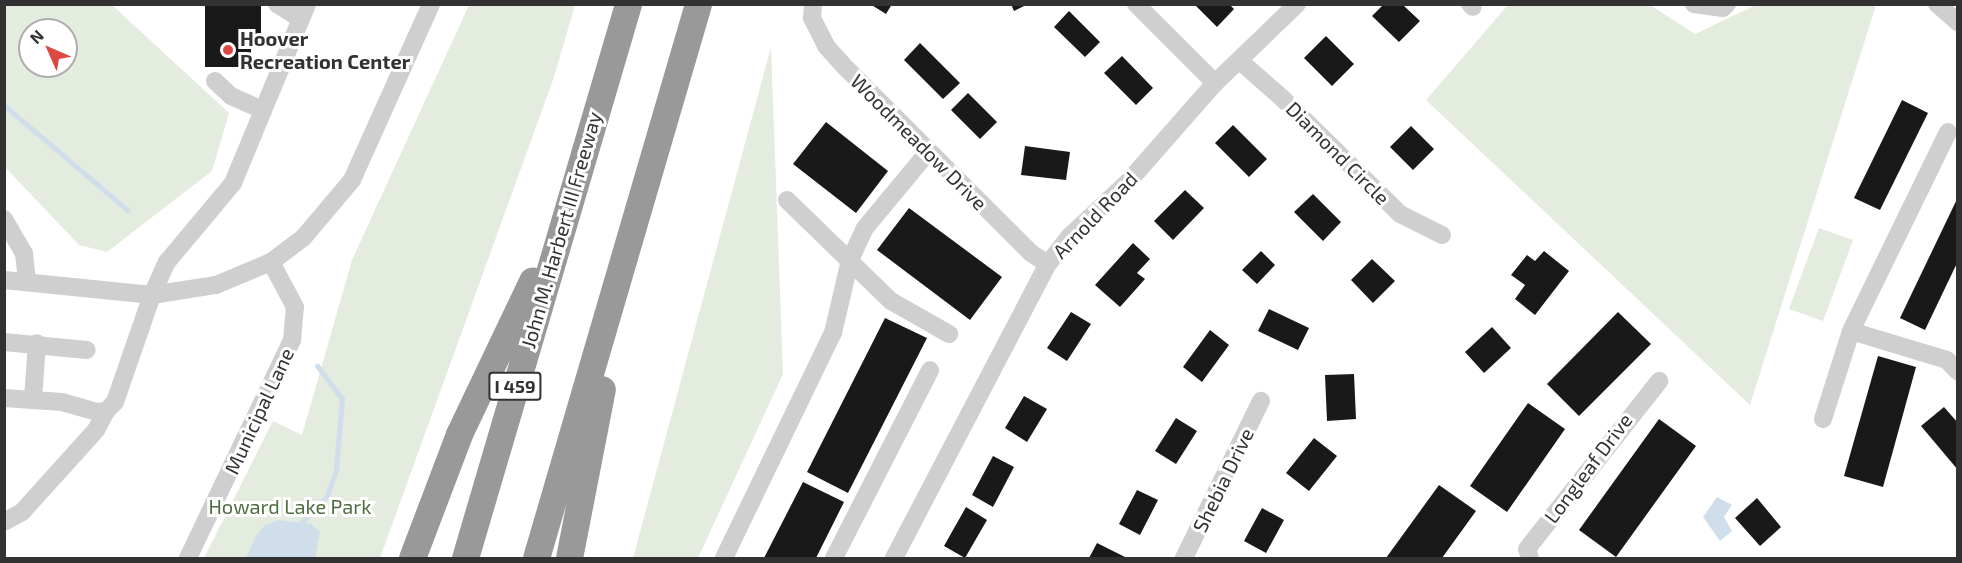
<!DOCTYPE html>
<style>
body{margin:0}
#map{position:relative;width:1962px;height:563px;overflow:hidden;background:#fff;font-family:"Exo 2",sans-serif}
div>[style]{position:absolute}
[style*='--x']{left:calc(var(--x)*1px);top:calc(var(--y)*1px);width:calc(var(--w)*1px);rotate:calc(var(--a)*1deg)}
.green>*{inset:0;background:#e4ebdf}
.water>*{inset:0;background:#d0deec}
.stream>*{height:4.5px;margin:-2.25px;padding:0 2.25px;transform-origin:2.25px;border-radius:2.25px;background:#d0deec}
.building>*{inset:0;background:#191919}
.minor>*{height:18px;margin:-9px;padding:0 9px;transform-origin:9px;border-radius:9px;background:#cfcfcf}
.highway>*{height:27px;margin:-13.5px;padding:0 13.5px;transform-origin:13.5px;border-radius:13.5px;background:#999}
.dots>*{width:16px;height:16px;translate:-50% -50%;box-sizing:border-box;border:3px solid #fff;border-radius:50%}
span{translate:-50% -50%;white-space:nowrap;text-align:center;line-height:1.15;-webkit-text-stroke:6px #fff;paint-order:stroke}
.shield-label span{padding:2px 4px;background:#fff;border:2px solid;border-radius:4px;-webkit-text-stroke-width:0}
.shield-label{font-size:18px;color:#323232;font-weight:700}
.poi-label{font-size:20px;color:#323232;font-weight:700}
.left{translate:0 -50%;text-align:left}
.street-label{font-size:20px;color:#323232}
.park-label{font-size:20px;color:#506d41}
.frame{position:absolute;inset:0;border:6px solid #323232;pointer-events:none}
.north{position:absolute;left:18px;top:18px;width:60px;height:60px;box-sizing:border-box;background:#fff;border:2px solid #adadad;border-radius:50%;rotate:315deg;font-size:16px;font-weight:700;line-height:24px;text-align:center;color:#323232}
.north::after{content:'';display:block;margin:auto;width:21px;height:27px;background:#dd4841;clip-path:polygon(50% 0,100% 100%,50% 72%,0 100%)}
</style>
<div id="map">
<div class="green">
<i style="clip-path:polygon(evenodd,5px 4px,112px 5px,229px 113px,212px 171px,107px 252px,79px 245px,5px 167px,5px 4px,30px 30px,66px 30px,66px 66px,30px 66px,30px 30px)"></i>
<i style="clip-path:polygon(469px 5px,575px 5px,554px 77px,380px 558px,204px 558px,273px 421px,302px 435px,352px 260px)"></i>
<i style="clip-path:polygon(1508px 5px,1650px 5px,1695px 34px,1756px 5px,1876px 5px,1750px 405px,1426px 100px)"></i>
<i style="clip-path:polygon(771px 47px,783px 374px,698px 558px,633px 558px)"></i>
<i style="clip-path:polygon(1819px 228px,1853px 240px,1823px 321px,1789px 309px)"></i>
</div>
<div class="water">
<i style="clip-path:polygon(1717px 497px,1732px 505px,1724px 517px,1732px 531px,1720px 541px,1703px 517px)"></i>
<i style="clip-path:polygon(279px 520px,311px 524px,320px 532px,315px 558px,246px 558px,256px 536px,265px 525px)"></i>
</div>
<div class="stream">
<i style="--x:4;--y:105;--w:162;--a:40.3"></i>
<i style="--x:300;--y:524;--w:39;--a:-46"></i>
<i style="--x:327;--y:496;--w:28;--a:-71"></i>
<i style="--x:336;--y:470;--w:71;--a:-85.2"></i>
<i style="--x:342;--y:399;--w:41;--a:-127.1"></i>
</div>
<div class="building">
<i style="clip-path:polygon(205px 4px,261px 4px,261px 34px,251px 34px,251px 67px,205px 67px)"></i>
<i style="clip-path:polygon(870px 4px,892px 4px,886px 14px)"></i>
<i style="clip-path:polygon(1011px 4px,1028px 4px,1014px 11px)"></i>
<i style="clip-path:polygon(1194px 4px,1229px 4px,1234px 9px,1217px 27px)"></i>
<i style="clip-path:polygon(1383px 5px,1403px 5px,1420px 21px,1399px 42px,1372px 16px)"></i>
<i style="clip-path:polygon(1069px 11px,1100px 42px,1085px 57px,1054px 27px)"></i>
<i style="clip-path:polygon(1326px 36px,1354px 64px,1332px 86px,1304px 58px)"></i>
<i style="clip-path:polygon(920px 43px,960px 83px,943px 99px,904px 60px)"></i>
<i style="clip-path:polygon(1122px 56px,1153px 88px,1136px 105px,1104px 73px)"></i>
<i style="clip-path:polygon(968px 93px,997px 122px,980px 139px,951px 110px)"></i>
<i style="clip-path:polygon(1902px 100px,1928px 113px,1880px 210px,1854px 198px)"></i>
<i style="clip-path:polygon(826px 122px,888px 171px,856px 213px,793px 164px)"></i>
<i style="clip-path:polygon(1233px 125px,1267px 159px,1249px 177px,1215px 143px)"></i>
<i style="clip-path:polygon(1411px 126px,1434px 149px,1413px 170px,1390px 147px)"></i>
<i style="clip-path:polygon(1025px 146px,1070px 152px,1066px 180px,1021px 175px)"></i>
<i style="clip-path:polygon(1185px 190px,1204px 208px,1173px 240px,1154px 221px)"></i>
<i style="clip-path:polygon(1313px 194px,1341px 222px,1323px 241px,1294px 212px)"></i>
<i style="clip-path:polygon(1958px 197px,1958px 261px,1925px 330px,1900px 318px)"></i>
<i style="clip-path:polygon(909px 208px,1002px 277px,970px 320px,877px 250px)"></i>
<i style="clip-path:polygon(1133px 243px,1150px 259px,1137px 273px,1145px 279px,1120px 307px,1095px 285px)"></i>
<i style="clip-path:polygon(1261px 251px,1275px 265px,1257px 284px,1242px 270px)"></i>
<i style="clip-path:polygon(1544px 251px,1569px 271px,1535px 315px,1515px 299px,1525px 285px,1511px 275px,1527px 255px,1535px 261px)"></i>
<i style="clip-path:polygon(1372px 259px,1395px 281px,1373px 303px,1351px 280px)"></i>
<i style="clip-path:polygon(1269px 309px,1309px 328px,1298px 350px,1258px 331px)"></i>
<i style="clip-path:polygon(1071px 312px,1091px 324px,1067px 361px,1047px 348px)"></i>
<i style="clip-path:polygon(1618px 312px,1651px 344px,1579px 416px,1547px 384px)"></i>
<i style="clip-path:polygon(885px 318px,927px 338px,848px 493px,807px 472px)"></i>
<i style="clip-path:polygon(1492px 327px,1511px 348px,1484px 373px,1465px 352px)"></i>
<i style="clip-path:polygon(1210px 330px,1229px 345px,1202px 382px,1183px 367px)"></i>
<i style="clip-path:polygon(1878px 356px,1916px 367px,1883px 487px,1844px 476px)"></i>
<i style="clip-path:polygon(1354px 374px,1356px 419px,1327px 421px,1325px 375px)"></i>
<i style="clip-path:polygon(1024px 396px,1047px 409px,1027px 442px,1005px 428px)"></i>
<i style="clip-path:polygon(1528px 403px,1565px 429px,1507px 512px,1470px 486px)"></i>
<i style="clip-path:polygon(1944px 407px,1958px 423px,1958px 470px,1921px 426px)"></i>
<i style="clip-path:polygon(1176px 418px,1197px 431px,1176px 464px,1155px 451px)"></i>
<i style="clip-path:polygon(1659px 419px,1696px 446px,1616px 557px,1579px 530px)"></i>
<i style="clip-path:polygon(1314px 438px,1337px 456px,1309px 491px,1286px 473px)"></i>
<i style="clip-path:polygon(993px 456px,1014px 467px,993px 507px,972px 495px)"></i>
<i style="clip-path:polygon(803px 482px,844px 502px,816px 558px,764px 558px)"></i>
<i style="clip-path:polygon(1439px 485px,1476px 511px,1442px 558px,1386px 558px)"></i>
<i style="clip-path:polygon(1137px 490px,1158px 500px,1140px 535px,1119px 524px)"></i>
<i style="clip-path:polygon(1757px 498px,1781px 527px,1760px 546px,1735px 518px)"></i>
<i style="clip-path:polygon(966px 507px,987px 520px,965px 558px,944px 546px)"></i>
<i style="clip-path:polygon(1262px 508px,1284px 520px,1266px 553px,1244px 541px)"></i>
<i style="clip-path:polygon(1097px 543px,1127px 558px,1089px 558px)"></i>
</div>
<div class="minor">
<i style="--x:277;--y:4;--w:28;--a:32"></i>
<i style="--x:813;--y:4;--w:14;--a:94"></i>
<i style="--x:812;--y:18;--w:31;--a:63"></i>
<i style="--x:826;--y:46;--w:31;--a:48"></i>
<i style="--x:847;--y:69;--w:260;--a:45"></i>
<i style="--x:1031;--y:253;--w:20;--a:33"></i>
<i style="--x:1136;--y:4;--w:112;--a:45"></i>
<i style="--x:1470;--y:4;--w:4;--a:45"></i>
<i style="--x:1694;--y:4;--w:29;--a:8"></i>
<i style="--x:1723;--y:8;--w:6;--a:-45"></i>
<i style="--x:1937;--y:4;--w:28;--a:41"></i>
<i style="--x:1240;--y:61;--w:56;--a:41.4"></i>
<i style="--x:1282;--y:98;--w:165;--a:44.5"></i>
<i style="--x:1400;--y:214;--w:47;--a:26.6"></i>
<i style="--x:215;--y:81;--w:22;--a:43"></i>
<i style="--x:231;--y:96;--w:34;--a:24"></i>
<i style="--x:1948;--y:132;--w:221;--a:116"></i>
<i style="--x:1851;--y:331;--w:100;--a:16.8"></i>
<i style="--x:1947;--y:360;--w:16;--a:47"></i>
<i style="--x:787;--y:200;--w:145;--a:44.2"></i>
<i style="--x:891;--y:301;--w:67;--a:29.6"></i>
<i style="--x:4;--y:219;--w:39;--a:60"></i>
<i style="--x:24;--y:253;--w:29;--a:84"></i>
<i style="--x:4;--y:280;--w:149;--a:5.8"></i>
<i style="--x:152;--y:295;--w:65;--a:-8.9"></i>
<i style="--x:216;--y:285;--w:60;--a:-22.7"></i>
<i style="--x:271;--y:262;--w:40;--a:-37"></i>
<i style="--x:303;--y:238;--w:76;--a:-49.8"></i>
<i style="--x:352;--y:180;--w:193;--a:-65.8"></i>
<i style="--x:4;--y:342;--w:83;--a:5.5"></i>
<i style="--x:4;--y:398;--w:58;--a:3.9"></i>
<i style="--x:62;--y:402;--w:36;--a:16"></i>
<i style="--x:97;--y:412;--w:9;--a:-6"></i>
<i style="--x:106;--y:411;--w:13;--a:-45"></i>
<i style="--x:115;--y:402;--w:113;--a:-70.9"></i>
<i style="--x:152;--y:295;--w:36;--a:-66"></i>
<i style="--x:167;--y:262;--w:103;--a:-50.1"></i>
<i style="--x:233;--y:183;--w:194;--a:-67.5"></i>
<i style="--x:33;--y:399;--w:56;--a:-85.9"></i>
<i style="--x:1823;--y:419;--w:92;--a:-72.3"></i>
<i style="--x:4;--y:522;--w:21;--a:-29"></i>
<i style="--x:22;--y:512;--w:110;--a:-47.9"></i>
<i style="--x:96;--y:430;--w:21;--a:-62"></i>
<i style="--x:188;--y:558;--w:242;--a:-64.5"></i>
<i style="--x:292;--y:340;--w:33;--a:-85"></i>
<i style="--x:295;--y:307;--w:51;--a:-118.1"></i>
<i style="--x:724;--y:558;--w:250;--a:-64.2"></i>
<i style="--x:833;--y:333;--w:75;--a:-76.9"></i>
<i style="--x:850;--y:260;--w:35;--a:-65"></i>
<i style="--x:865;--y:228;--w:99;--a:-50.3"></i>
<i style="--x:834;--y:558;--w:211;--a:-62.9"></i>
<i style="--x:894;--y:558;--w:332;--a:-62.4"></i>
<i style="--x:1048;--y:264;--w:36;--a:-52"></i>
<i style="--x:1070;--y:236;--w:79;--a:-43"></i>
<i style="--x:1128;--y:182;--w:132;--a:-48.7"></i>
<i style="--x:1215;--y:83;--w:114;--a:-43.9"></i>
<i style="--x:1184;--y:558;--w:175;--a:-63.9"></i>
<i style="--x:1530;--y:558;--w:9;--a:-108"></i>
<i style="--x:1527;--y:549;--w:214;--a:-51.8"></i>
</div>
<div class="highway">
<i style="--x:412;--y:558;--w:133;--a:-69.2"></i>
<i style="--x:459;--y:434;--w:170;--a:-64.5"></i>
<i style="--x:465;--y:558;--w:577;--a:-73.6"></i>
<i style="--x:536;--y:558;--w:577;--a:-73.7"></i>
<i style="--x:569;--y:558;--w:172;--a:-79"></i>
</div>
<div class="dots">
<i style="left:228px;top:50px;background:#dd4841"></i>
</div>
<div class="shield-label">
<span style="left:515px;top:386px">I 459</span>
</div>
<div class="poi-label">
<span class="left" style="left:240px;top:50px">Hoover<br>Recreation Center</span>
</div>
<div class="street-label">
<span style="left:919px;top:142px;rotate:45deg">Woodmeadow Drive</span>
<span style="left:1338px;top:153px;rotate:45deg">Diamond Circle</span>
<span style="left:1095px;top:215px;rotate:-46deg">Arnold Road</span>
<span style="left:561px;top:230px;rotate:-74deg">John M. Harbert III Freeway</span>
<span style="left:259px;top:411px;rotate:-65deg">Municipal Lane</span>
<span style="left:1588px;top:468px;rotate:-53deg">Longleaf Drive</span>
<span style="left:1223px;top:480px;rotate:-64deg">Shebia Drive</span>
</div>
<div class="park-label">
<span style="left:290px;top:506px">Howard Lake Park</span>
</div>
<div class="frame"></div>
<div class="north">N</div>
</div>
